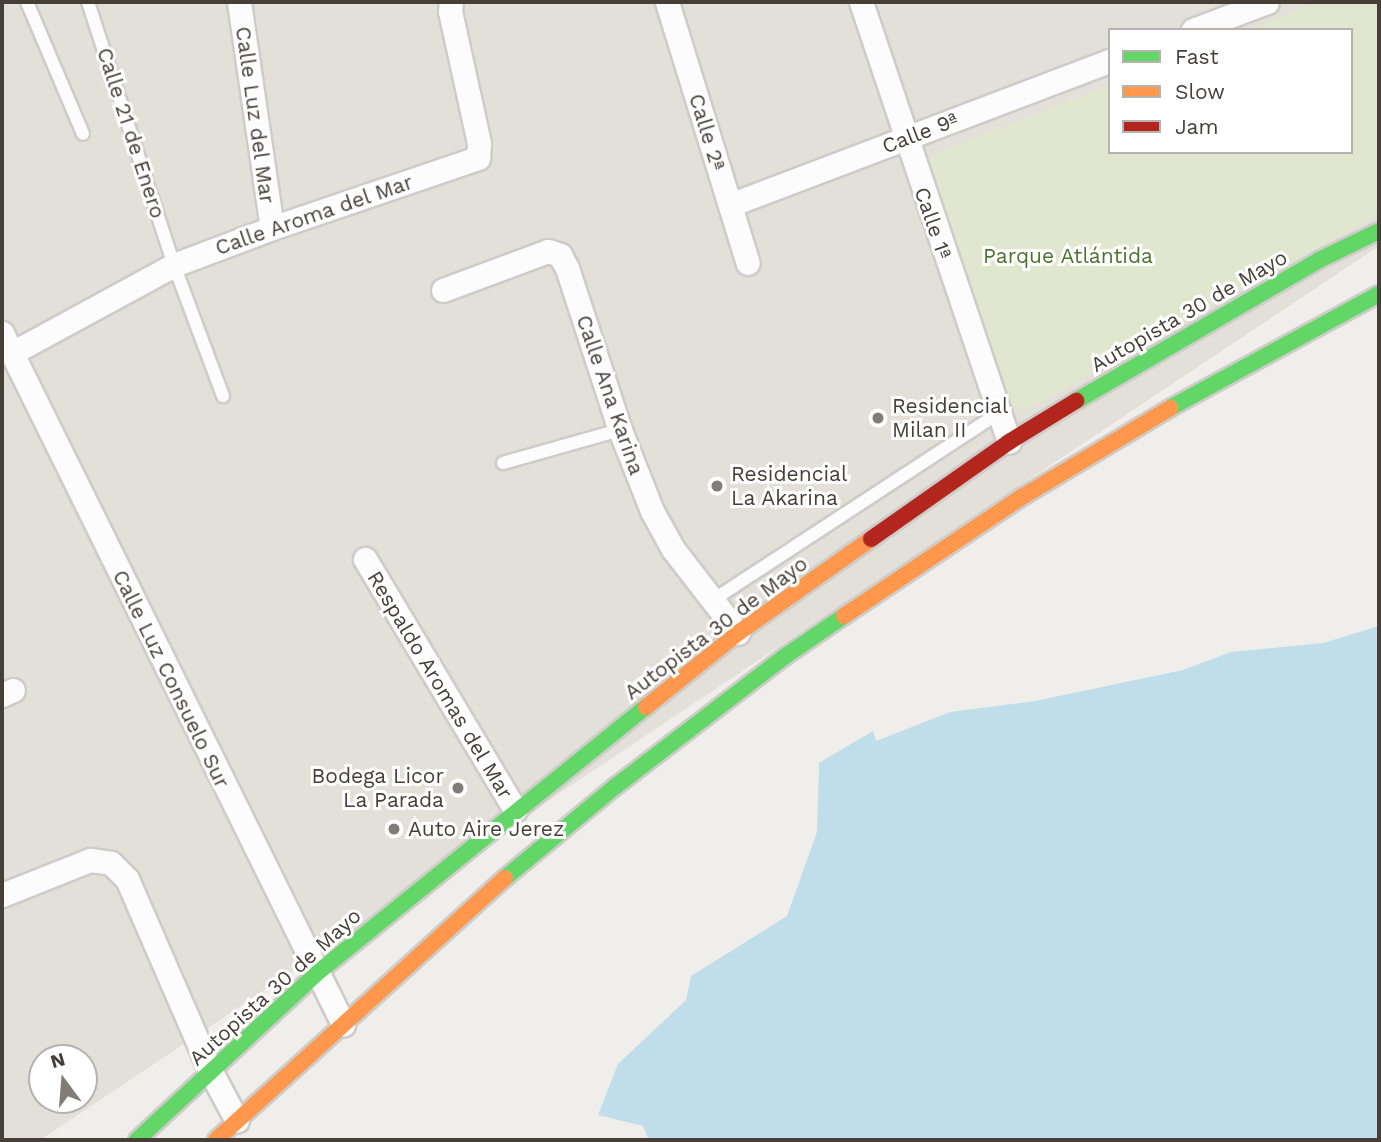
<!DOCTYPE html>
<meta charset="utf-8">
<style>
body{margin:0}
#map{position:relative;width:1381px;height:1142px;overflow:hidden;background:#f0eeeb;font-family:"Work Sans",sans-serif}
div>[style]{position:absolute}
[style*='--x']{left:calc(var(--x)*1px);top:calc(var(--y)*1px);width:calc(var(--w)*1px);rotate:calc(var(--a)*1deg)}
.residential>*{inset:0;background:#e3dfd9}
.green>*{inset:0;background:#e0e7ce}
.water>*{inset:0;background:#c0ddea}
.roads{filter:drop-shadow(2px 0 #ceccc9) drop-shadow(-2px 0 #ceccc9) drop-shadow(0 2px #ceccc9) drop-shadow(0 -2px #ceccc9)}
.lane>*{height:12px;margin:-6px;padding:0 6px;transform-origin:6px;border-radius:6px;background:#fdfcfc}
.street>*{height:23px;margin:-11.5px;padding:0 11.5px;transform-origin:11.5px;border-radius:11.5px;background:#fdfcfc}
.fast>*{height:16px;margin:-8px;padding:0 8px;transform-origin:8px;border-radius:8px;background:#63d668}
.slow>*{height:16px;margin:-8px;padding:0 8px;transform-origin:8px;border-radius:8px;background:#ff974d}
.jam>*{height:16px;margin:-8px;padding:0 8px;transform-origin:8px;border-radius:8px;background:#b3261e}
.dots>*{width:19px;height:19px;translate:-50% -50%;box-sizing:border-box;border:4px solid #fff;border-radius:50%}
span{translate:-50% -50%;white-space:nowrap;text-align:center;line-height:1.15;-webkit-text-stroke:6px #fff;paint-order:stroke}
.street-label{font-size:21px;color:#453f38}
.park-label{font-size:21px;color:#4f7131}
.poi-label{font-size:21px;color:#453f38}
.left{translate:0 -50%;text-align:left}
.right{translate:-100% -50%;text-align:right}
.frame{position:absolute;inset:0;border:4px solid #453f38;pointer-events:none}
.legend{position:absolute;left:1108px;top:28px;width:245px;height:126px;box-sizing:border-box;background:#fff;border:2px solid #b5b2af;margin:0;padding:9px 12px;list-style:none;font-size:21px;color:#453f38}
.legend li{display:flex;align-items:center;gap:14px;height:35px}
.legend b{width:35px;border:2px solid #b5b2af}
.north{position:absolute;left:28px;top:1044px;width:70px;height:70px;box-sizing:border-box;background:#fff;border:2px solid #b5b2af;border-radius:50%;rotate:344deg;font-size:19px;font-weight:700;line-height:28px;text-align:center;color:#453f38}
.north::after{content:'';display:block;margin:auto;width:24px;height:32px;background:#817c77;clip-path:polygon(50% 0,100% 100%,50% 72%,0 100%)}
</style>
<div id="map">
<div class="residential">
<i style="clip-path:polygon(evenodd,2px 2px,1379px 2px,1379px 246px,40px 1140px,2px 1140px,2px 2px,1110px 30px,1351px 30px,1351px 152px,1110px 152px,1110px 30px,2px 2px,42px 1058px,84px 1058px,84px 1100px,42px 1100px,42px 1058px)"></i>
</div>
<div class="green">
<i style="clip-path:polygon(1319px 2px,1379px 2px,1379px 214px,1029px 408px,1010px 409px,1000px 399px,923px 169px,928px 161px,936px 153px,1110px 85px,1110px 152px,1351px 152px,1351px 30px,1248px 30px)"></i>
</div>
<div class="water">
<i style="clip-path:polygon(1379px 626px,1379px 1140px,649px 1140px,643px 1126px,598px 1115px,618px 1064px,686px 1000px,691px 976px,787px 916px,817px 832px,819px 763px,873px 731px,876px 741px,950px 712px,1035px 701px,1183px 670px,1231px 652px,1323px 643px)"></i>
</div>
<div class="roads">
<div class="lane">
<i style="--x:27;--y:2;--w:143;--a:67"></i>
<i style="--x:88;--y:2;--w:277;--a:71.9"></i>
<i style="--x:174;--y:265;--w:140;--a:69.5"></i>
<i style="--x:503;--y:463;--w:122;--a:-15.8"></i>
<i style="--x:713;--y:600;--w:342;--a:-33.2"></i>
</div>
<div class="street">
<i style="--x:239;--y:2;--w:228;--a:81.7"></i>
<i style="--x:667;--y:2;--w:273;--a:72.8"></i>
<i style="--x:861;--y:2;--w:464;--a:71.4"></i>
<i style="--x:1193;--y:30;--w:79;--a:-20.7"></i>
<i style="--x:730;--y:205;--w:406;--a:-20.8"></i>
<i style="--x:443;--y:290;--w:112;--a:-20.4"></i>
<i style="--x:548;--y:251;--w:13;--a:18"></i>
<i style="--x:560;--y:255;--w:15;--a:62"></i>
<i style="--x:567;--y:268;--w:170;--a:71.9"></i>
<i style="--x:620;--y:430;--w:87;--a:68.4"></i>
<i style="--x:652;--y:511;--w:43;--a:61.1"></i>
<i style="--x:673;--y:549;--w:106;--a:52.3"></i>
<i style="--x:2;--y:333;--w:771;--a:63.73"></i>
<i style="--x:12;--y:353;--w:184;--a:-28.5"></i>
<i style="--x:174;--y:265;--w:105;--a:-20.7"></i>
<i style="--x:272;--y:228;--w:218;--a:-18.8"></i>
<i style="--x:478;--y:158;--w:15;--a:-86"></i>
<i style="--x:479;--y:143;--w:135;--a:-102.4"></i>
<i style="--x:450;--y:11;--w:9;--a:-84"></i>
<i style="--x:365;--y:559;--w:292;--a:59.1"></i>
<i style="--x:2;--y:695;--w:12;--a:-24"></i>
<i style="--x:2;--y:895;--w:95;--a:-21.7"></i>
<i style="--x:90;--y:860;--w:21;--a:8"></i>
<i style="--x:111;--y:863;--w:23;--a:45"></i>
<i style="--x:127;--y:879;--w:210;--a:66.5"></i>
<i style="--x:211;--y:1072;--w:55;--a:62"></i>
</div>
<div class="fast">
<i style="--x:1076;--y:401;--w:281;--a:-30.1"></i>
<i style="--x:1319;--y:260;--w:67;--a:-25.8"></i>
<i style="--x:1170;--y:408;--w:238;--a:-28.6"></i>
<i style="--x:505;--y:878;--w:144;--a:-39.7"></i>
<i style="--x:616;--y:786;--w:215;--a:-37.5"></i>
<i style="--x:787;--y:655;--w:69;--a:-34.4"></i>
<i style="--x:137;--y:1140;--w:244;--a:-42.8"></i>
<i style="--x:316;--y:974;--w:424;--a:-39"></i>
</div>
<div class="slow">
<i style="--x:844;--y:616;--w:214;--a:-33.8"></i>
<i style="--x:1022;--y:497;--w:173;--a:-31"></i>
<i style="--x:646;--y:707;--w:118;--a:-38.8"></i>
<i style="--x:738;--y:633;--w:163;--a:-35.3"></i>
<i style="--x:216;--y:1140;--w:390;--a:-42.2"></i>
</div>
<div class="jam">
<i style="--x:871;--y:539;--w:169;--a:-35.1"></i>
<i style="--x:1009;--y:442;--w:79;--a:-31.5"></i>
</div>
</div>
<div class="dots">
<i style="left:878px;top:418px;background:#817c77"></i>
<i style="left:717px;top:486px;background:#817c77"></i>
<i style="left:458px;top:788px;background:#817c77"></i>
<i style="left:394px;top:829px;background:#817c77"></i>
</div>
<div class="street-label">
<span style="left:255px;top:115px;rotate:82deg">Calle Luz del Mar</span>
<span style="left:707px;top:132px;rotate:73deg">Calle 2ª</span>
<span style="left:131px;top:133px;rotate:72deg">Calle 21 de Enero</span>
<span style="left:920px;top:133px;rotate:-21deg">Calle 9ª</span>
<span style="left:314px;top:215px;rotate:-19deg">Calle Aroma del Mar</span>
<span style="left:933px;top:223px;rotate:71deg">Calle 1ª</span>
<span style="left:1189px;top:311px;rotate:-30deg">Autopista 30 de Mayo</span>
<span style="left:610px;top:395px;rotate:71deg">Calle Ana Karina</span>
<span style="left:716px;top:628px;rotate:-37deg">Autopista 30 de Mayo</span>
<span style="left:171px;top:679px;rotate:64deg">Calle Luz Consuelo Sur</span>
<span style="left:440px;top:685px;rotate:59deg">Respaldo Aromas del Mar</span>
<span style="left:275px;top:987px;rotate:-42deg">Autopista 30 de Mayo</span>
</div>
<div class="park-label">
<span style="left:1068px;top:256px">Parque Atlántida</span>
</div>
<div class="poi-label">
<span class="left" style="left:892px;top:418px">Residencial<br>Milan II</span>
<span class="left" style="left:731px;top:486px">Residencial<br>La Akarina</span>
<span class="right" style="left:444px;top:788px">Bodega Licor<br>La Parada</span>
<span class="left" style="left:408px;top:829px">Auto Aire Jerez</span>
</div>
<div class="frame"></div>
<ul class="legend">
<li><b style="height:9px;background:#63d668"></b>Fast</li>
<li><b style="height:9px;background:#ff974d"></b>Slow</li>
<li><b style="height:9px;background:#b3261e"></b>Jam</li>
</ul>
<div class="north">N</div>
</div>
